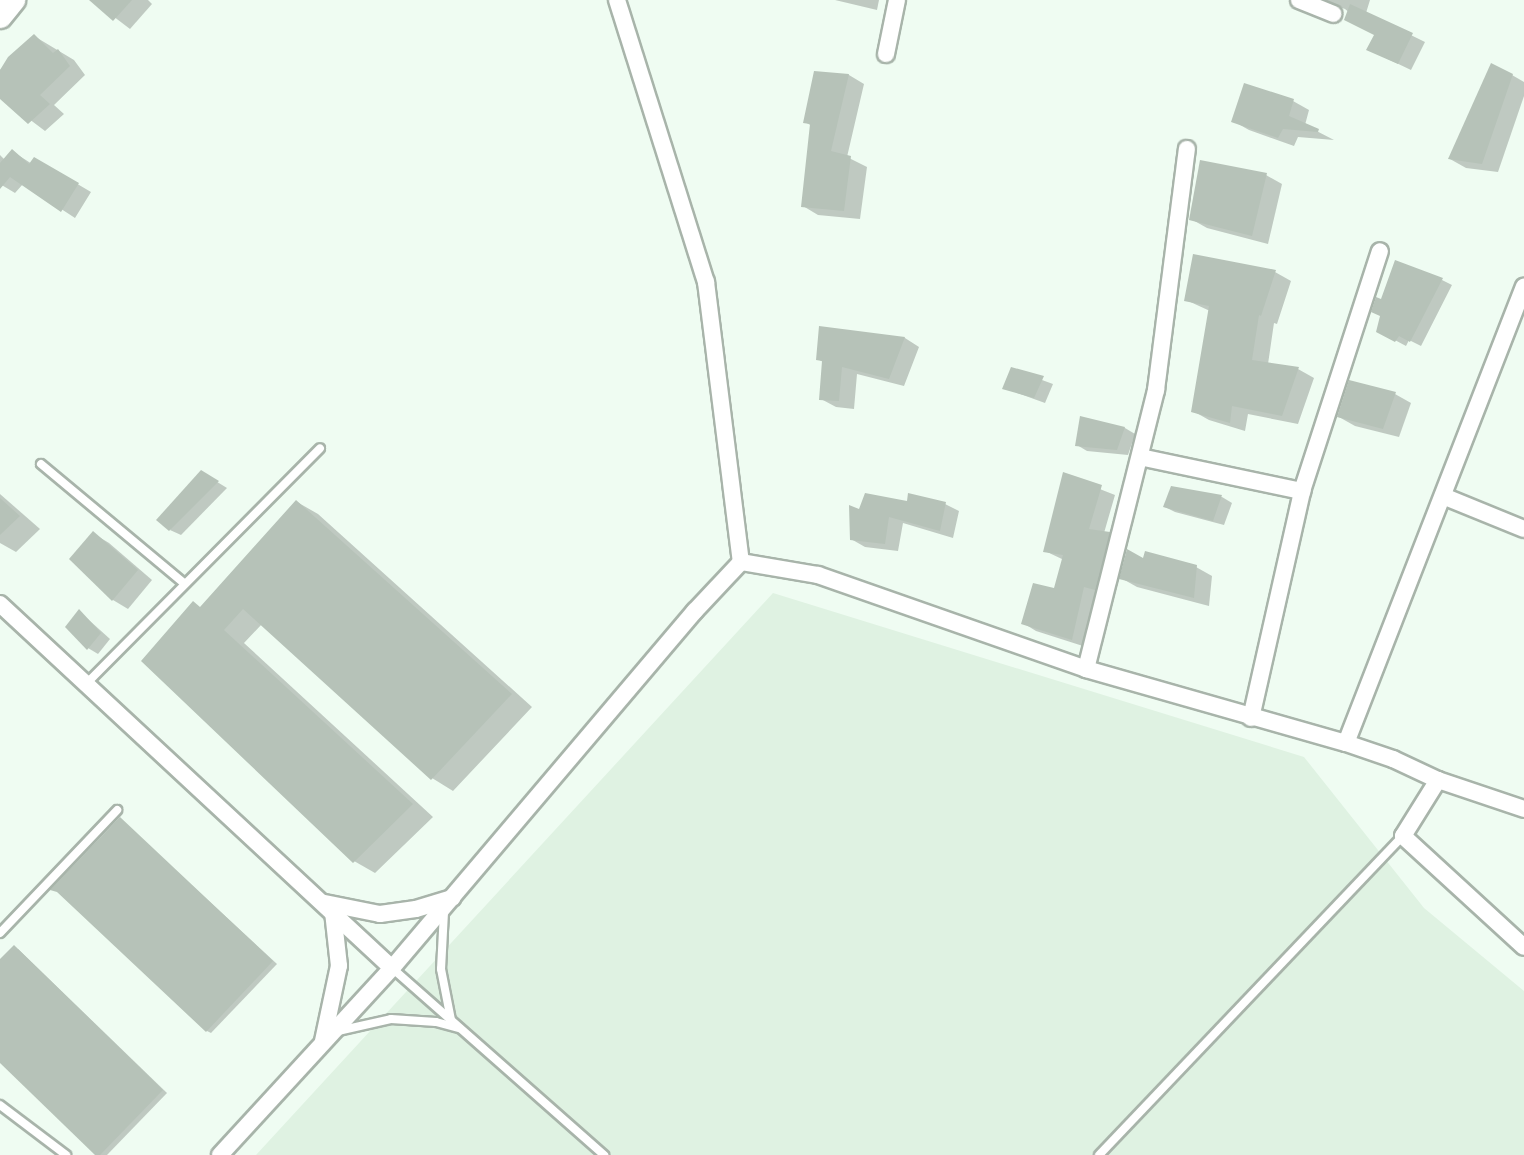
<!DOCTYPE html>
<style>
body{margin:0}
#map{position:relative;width:1524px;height:1155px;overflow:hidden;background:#effcf2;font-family:Figtree,sans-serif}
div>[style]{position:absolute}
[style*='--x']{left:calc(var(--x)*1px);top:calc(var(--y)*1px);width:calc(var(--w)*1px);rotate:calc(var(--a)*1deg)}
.built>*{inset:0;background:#dff2e2}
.shadow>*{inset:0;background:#0003}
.building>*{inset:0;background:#b6c2b8}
.roads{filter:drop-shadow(2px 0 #a8b4aa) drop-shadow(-2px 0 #a8b4aa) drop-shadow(0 2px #a8b4aa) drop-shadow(0 -2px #a8b4aa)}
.service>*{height:8px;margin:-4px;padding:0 4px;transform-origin:4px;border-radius:4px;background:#fff}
.minor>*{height:16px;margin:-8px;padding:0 8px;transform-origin:8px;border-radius:8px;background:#fff}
.primary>*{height:24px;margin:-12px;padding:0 12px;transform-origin:12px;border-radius:12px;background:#fff}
span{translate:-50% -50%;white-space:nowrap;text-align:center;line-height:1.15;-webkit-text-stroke:7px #fff;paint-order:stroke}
</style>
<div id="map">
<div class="built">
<i style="clip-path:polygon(773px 593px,1304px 757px,1424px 908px,1524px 991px,1524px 1155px,256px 1155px)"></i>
</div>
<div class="shadow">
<i style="clip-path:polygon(92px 0,148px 0,152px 4px,130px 29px)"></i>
<i style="clip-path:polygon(835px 0,879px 0,877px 10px)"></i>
<i style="clip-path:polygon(1321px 0,1370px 0,1366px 13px,1425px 42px,1411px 70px,1369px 50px,1376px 35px,1345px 9px)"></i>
<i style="clip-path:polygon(34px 36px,74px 60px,85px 75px,54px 105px,64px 114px,45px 131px,0 97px,0 70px)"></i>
<i style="clip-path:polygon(815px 73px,849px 75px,864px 84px,847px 157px,867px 167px,860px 219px,818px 215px,803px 206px,812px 126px,805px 122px)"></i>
<i style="clip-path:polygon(1512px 75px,1524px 82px,1524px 96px,1498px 172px,1466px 168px,1450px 159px)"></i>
<i style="clip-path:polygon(1293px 101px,1309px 110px,1305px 125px,1334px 140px,1298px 137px,1294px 146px,1249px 130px,1233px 121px)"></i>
<i style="clip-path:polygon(12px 151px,32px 164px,35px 159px,91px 192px,75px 218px,23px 184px,15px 193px,0 184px,0 155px,5px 160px)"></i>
<i style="clip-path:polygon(1266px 175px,1282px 184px,1268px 244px,1207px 228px,1191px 219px)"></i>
<i style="clip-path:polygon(1275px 272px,1291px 281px,1277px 324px,1274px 323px,1268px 364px,1298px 369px,1314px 378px,1298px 424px,1248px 414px,1245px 431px,1209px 420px,1193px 411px,1210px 311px,1186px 300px)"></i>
<i style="clip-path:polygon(1442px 280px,1452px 285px,1421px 346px,1409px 340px,1406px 346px,1378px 331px,1383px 301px)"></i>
<i style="clip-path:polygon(821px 328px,905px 338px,919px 347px,904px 386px,857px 374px,854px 409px,836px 407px,821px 399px,823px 362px,818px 359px)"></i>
<i style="clip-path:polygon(1012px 369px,1053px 384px,1045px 403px,1004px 388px)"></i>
<i style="clip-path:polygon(1350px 382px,1395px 394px,1411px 403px,1399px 437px,1355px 426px,1339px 417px)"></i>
<i style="clip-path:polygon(1081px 418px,1125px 428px,1135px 434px,1128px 455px,1087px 451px,1077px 445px)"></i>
<i style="clip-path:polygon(201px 472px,227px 488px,181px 535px,170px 530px)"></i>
<i style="clip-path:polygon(1064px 475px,1115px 495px,1104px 533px,1122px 541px,1086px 647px,1036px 631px,1023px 623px,1055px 590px,1064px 560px,1045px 551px)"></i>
<i style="clip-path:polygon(1173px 488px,1222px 497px,1232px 503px,1224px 525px,1175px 512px,1165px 507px)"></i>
<i style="clip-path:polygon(0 494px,40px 529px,16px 552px,0 543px)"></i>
<i style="clip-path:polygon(297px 502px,318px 514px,532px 707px,453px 791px,432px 778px,262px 624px,244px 643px,433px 817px,375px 873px,354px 861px,201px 608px)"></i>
<i style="clip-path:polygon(909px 504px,945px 504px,959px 511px,953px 538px,903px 523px,898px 551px,865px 547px,851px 539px,860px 512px)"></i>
<i style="clip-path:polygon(94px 534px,109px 543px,152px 580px,128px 609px,113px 600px)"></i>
<i style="clip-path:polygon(1144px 561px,1196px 567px,1212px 576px,1209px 606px,1137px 587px,1121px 578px)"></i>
<i style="clip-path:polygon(80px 612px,110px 639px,98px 654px,88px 648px)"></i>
<i style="clip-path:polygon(120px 819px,277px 964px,211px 1033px,207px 1031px)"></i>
<i style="clip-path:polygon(18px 949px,167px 1093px,107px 1155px,97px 1155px,0 1061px,0 961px)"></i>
</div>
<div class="building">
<i style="clip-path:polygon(89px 0,132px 0,113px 21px)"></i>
<i style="clip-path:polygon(1350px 4px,1413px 33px,1398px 64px,1366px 50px,1374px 35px,1344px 20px)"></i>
<i style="clip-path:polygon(34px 34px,53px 53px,58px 49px,70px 66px,40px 95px,50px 104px,28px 124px,0 99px,0 70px,8px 57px)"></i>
<i style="clip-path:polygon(1491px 63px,1513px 74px,1482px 164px,1448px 159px)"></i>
<i style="clip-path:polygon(814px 71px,849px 74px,831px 151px,851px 156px,844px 211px,801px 207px,810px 124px,803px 123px)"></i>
<i style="clip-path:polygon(1244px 83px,1294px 99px,1289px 116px,1319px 129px,1318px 132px,1283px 129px,1278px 138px,1231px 122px)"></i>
<i style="clip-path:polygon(12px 149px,29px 164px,34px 157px,79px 183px,61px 212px,10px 177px,0 189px,0 163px)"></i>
<i style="clip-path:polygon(1200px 160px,1267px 173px,1252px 236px,1189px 220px)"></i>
<i style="clip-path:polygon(1193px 254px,1276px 270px,1261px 316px,1259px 315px,1252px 360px,1299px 367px,1282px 416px,1232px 406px,1230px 423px,1191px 412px,1209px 306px,1184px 301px)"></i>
<i style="clip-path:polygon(1395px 260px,1443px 278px,1410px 342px,1399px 336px,1395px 342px,1376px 332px,1380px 316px,1371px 312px,1376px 297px,1381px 299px)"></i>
<i style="clip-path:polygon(819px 326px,905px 337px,889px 379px,842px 367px,839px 401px,819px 400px,822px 361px,816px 360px)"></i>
<i style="clip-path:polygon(1011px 367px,1044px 376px,1034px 398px,1002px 389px)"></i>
<i style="clip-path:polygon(1349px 380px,1396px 392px,1383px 429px,1337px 417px)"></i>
<i style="clip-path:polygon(1080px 416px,1125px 427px,1117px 450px,1075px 446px)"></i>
<i style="clip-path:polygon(201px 470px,219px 481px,169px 531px,156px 520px)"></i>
<i style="clip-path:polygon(1063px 472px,1102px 485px,1089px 529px,1110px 532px,1095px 590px,1084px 587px,1072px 640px,1021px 624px,1033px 583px,1054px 588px,1063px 555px,1043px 552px)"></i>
<i style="clip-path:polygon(1171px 486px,1222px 495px,1213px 521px,1163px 507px)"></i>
<i style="clip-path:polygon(865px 493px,907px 501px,908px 493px,946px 502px,940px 531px,889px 517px,885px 544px,850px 540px,849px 505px,859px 509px)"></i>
<i style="clip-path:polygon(0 498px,20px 516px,0 535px)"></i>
<i style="clip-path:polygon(296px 500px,512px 694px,431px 780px,243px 609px,224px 630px,413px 804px,353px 863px,141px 661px,193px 601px,200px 607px)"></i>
<i style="clip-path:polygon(93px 531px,138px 570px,112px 601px,69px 559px)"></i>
<i style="clip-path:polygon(1127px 549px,1143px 558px,1145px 551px,1197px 565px,1194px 598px,1119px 579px)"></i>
<i style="clip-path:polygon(79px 609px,101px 633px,87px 650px,65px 627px)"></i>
<i style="clip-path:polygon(120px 817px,273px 961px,206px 1032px,57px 892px,50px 890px)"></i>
<i style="clip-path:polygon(14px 945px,163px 1090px,100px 1155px,95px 1155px,0 1063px,0 959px)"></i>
</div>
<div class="roads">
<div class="service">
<i style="--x:41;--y:464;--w:186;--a:39.8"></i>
<i style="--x:86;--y:684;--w:332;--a:-45.2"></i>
<i style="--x:444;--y:912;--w:57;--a:93"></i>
<i style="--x:441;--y:969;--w:52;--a:78.9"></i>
<i style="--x:0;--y:933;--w:170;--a:-46.4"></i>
<i style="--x:392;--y:968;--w:283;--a:41.4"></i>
<i style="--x:338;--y:1031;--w:54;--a:-12.8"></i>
<i style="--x:391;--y:1019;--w:45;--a:3.8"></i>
<i style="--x:436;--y:1022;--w:24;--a:15"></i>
<i style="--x:0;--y:1105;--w:83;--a:37.1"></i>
<i style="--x:1099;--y:1155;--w:441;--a:-46.4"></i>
</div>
<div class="minor">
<i style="--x:617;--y:0;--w:296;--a:72.5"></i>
<i style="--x:706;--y:282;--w:282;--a:82.9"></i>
<i style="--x:1299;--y:0;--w:37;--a:22"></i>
<i style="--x:886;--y:54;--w:55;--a:-78.5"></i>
<i style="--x:1140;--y:457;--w:166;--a:11.9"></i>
<i style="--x:1443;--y:496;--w:87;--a:22.2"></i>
<i style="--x:741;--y:562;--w:78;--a:9.6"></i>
<i style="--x:818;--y:575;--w:284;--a:19.3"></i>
<i style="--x:1086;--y:669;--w:270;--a:15.9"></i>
<i style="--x:1346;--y:743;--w:50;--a:18.8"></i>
<i style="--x:1393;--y:759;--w:50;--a:25"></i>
<i style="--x:1438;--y:780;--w:66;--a:122"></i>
<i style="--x:1403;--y:836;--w:164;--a:42.5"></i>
<i style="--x:0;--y:604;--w:535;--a:42.88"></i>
<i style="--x:1086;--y:669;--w:288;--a:-75.9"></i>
<i style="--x:1156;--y:390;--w:243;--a:-82.7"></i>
<i style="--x:1251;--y:718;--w:233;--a:-77.3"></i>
<i style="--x:1302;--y:491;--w:252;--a:-72"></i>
<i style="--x:1346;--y:743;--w:490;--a:-68.7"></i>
<i style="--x:1438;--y:780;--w:91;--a:18.6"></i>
<i style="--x:325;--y:903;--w:56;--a:11.3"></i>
<i style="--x:380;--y:914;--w:36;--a:-8"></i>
<i style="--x:416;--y:909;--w:38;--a:-17"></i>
<i style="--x:323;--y:1041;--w:77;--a:-78"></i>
<i style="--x:339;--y:966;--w:54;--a:-96.3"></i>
<i style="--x:220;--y:1155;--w:254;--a:-47.4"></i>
<i style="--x:392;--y:968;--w:468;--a:-49.7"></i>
<i style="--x:695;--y:611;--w:67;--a:-46.8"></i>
</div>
<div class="primary">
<i style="--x:0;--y:16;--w:21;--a:-51"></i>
</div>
</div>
</div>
